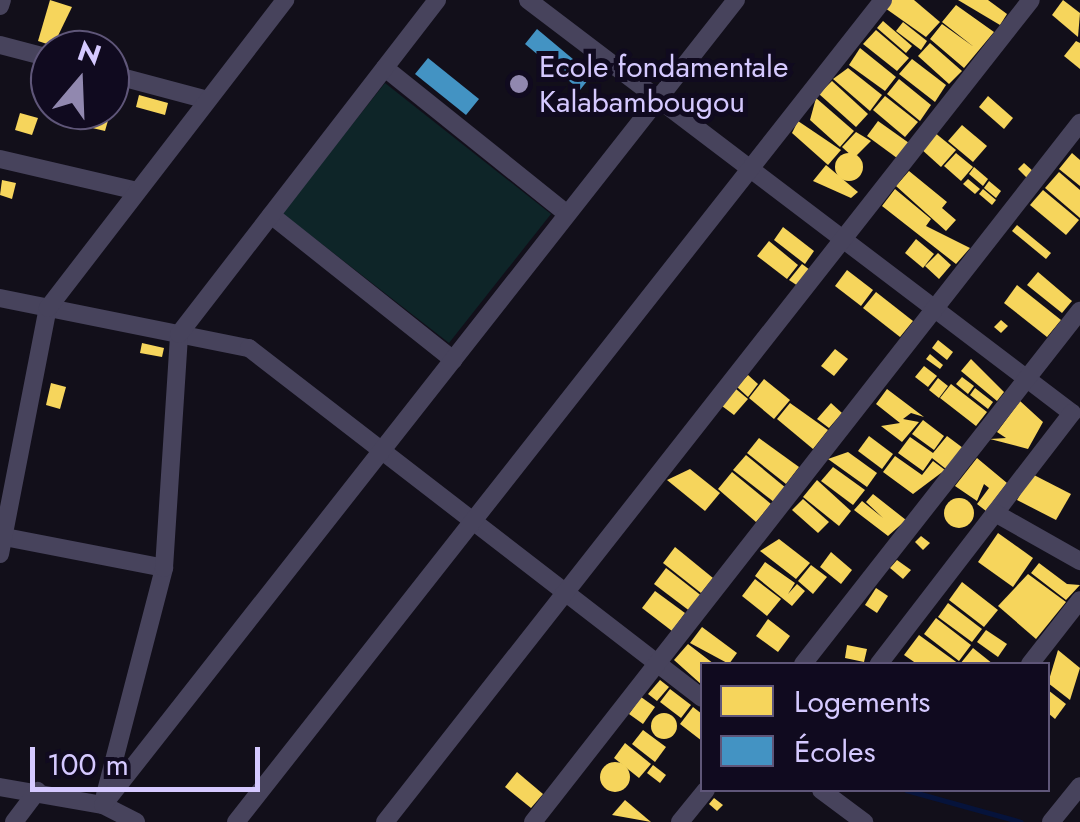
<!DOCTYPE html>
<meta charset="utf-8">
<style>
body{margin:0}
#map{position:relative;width:1080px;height:822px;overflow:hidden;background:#120f1a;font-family:Jost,sans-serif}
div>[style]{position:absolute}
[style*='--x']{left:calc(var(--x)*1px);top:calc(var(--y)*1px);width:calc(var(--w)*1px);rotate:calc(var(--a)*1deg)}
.green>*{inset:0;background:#0e2528}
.homes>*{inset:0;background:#f6d55c}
.round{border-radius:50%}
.schools>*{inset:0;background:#4393c3}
.stream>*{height:5px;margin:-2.5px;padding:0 2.5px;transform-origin:2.5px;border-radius:2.5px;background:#06133b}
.minor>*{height:18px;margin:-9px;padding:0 9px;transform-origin:9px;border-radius:9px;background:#47435c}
.dots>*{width:28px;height:28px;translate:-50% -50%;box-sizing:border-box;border:5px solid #100a1f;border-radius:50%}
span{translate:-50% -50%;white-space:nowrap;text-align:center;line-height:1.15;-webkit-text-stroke:10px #100a1f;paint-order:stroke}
.poi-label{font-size:30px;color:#d5c9ff}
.left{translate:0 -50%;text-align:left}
.legend{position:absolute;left:700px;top:662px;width:350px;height:130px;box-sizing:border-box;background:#100a1f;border:2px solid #5f5679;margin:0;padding:12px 18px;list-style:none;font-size:30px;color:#d5c9ff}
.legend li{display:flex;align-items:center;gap:20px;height:50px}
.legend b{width:50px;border:2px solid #5f5679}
.north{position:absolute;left:30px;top:30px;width:100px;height:100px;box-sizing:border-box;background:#100a1f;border:2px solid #5f5679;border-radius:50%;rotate:19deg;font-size:28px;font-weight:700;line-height:40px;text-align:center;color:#d5c9ff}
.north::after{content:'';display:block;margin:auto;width:35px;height:45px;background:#9188af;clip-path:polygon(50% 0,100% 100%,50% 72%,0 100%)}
.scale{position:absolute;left:30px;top:747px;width:230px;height:45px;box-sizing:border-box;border:5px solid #d5c9ff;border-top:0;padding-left:12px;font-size:30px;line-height:35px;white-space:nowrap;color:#d5c9ff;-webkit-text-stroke:8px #100a1f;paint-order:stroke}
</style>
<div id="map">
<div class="green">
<i style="clip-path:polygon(385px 83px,551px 214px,449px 343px,282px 213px)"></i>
</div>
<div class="homes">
<i style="clip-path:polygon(50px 0,72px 7px,53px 46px,38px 41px)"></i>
<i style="clip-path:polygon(891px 0,914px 0,940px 22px,926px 37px,885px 8px)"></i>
<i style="clip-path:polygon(958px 0,988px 0,1007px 14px,1000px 25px)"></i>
<i style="clip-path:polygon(1063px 0,1080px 13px,1078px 37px,1052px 15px)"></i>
<i style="clip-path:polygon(956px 5px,994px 32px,964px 68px,930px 39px,942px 24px,974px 47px,942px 22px)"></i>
<i style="clip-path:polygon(883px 21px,912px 46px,906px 53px,877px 28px)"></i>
<i style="clip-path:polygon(903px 22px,927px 41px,921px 50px,896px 31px)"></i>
<i style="clip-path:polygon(876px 30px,909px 58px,897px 71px,863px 44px)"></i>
<i style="clip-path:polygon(1076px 41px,1080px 43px,1080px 69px,1064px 56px)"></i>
<i style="clip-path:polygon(930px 43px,962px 71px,949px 84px,918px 56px)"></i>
<i style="clip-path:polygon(860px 48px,896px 77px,885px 91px,849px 65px)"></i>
<i style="clip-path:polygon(912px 59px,946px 85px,935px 102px,899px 74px)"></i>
<i style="clip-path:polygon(848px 68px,882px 95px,870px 111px,833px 79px)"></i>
<i style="clip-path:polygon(899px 79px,931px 105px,920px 121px,887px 94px)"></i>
<i style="clip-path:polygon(832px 81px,868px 114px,856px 127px,819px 94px)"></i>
<i style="clip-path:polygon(139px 95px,168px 103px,165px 115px,136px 107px)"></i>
<i style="clip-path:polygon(885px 96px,918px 122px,905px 137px,873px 110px)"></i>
<i style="clip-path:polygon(988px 96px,1013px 118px,1004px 129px,979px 107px)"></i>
<i style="clip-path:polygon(816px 98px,854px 131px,840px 147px,810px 120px)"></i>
<i style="clip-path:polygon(92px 110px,111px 110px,105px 131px,88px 127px)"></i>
<i style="clip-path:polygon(20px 113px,38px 118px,32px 135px,15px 130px)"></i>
<i style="clip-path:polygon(798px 121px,841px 150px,828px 165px,792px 133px)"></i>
<i style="clip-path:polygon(878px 121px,909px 143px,897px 158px,867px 136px)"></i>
<i style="clip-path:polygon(962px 125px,987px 146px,973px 162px,948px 141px)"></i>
<i style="clip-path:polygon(856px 132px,871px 141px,854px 158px,842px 147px)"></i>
<i style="clip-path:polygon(934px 132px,956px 150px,941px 167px,920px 148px)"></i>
<i style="clip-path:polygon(956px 153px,973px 167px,961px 181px,944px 166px)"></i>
<i style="clip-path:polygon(1072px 153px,1080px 160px,1080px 186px,1059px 169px)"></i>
<i class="round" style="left:835px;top:153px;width:28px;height:28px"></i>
<i style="clip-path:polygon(1024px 163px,1034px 172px,1028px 179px,1018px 169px)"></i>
<i style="clip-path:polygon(826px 165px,858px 192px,851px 198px,813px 181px)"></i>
<i style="clip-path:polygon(974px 167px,988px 179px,983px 186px,969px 174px)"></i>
<i style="clip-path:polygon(909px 171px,947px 202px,942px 208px,956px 220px,946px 231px,896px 186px)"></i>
<i style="clip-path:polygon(1059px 172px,1080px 190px,1080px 218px,1045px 188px)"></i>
<i style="clip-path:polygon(968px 179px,980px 189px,975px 194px,963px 184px)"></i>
<i style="clip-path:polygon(2px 180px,16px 183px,12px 199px,0 195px)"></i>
<i style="clip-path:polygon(989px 181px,1001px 191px,996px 198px,984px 188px)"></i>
<i style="clip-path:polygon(895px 189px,931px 219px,926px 226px,970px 248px,956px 264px,882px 206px)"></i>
<i style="clip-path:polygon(983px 189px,996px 200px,992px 205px,979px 194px)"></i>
<i style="clip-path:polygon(1043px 190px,1079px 220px,1066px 235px,1030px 205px)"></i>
<i style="clip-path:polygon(1017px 225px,1051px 253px,1046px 259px,1012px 231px)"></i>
<i style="clip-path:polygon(783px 227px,814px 251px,805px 264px,774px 240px)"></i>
<i style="clip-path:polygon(916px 239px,934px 254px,923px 268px,905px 253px)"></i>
<i style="clip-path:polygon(769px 241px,798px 265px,787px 279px,757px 256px)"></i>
<i style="clip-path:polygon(938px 253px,951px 265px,939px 279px,925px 266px)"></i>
<i style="clip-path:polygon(802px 264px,810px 270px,798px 286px,789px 280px)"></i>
<i style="clip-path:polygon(847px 270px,873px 290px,861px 306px,835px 286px)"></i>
<i style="clip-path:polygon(1038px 272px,1072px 301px,1062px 313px,1027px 285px)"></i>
<i style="clip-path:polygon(1017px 285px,1061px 320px,1047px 337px,1004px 303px)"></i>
<i style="clip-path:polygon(876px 292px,913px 321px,900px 337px,863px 308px)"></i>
<i style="clip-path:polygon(1001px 320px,1008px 326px,1001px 333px,994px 327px)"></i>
<i style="clip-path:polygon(938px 340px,953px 352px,947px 360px,932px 348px)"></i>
<i style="clip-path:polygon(142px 343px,164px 348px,162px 357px,140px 353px)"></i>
<i style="clip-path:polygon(835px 349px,848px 359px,834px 376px,821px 366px)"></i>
<i style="clip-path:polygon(930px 354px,943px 365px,940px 369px,926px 359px)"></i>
<i style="clip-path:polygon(971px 359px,1004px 392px,997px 401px,961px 371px)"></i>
<i style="clip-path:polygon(924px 366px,937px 376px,928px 387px,915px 377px)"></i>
<i style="clip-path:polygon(748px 375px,758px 384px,748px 397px,737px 387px)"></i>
<i style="clip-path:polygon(962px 377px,974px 386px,968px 394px,956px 384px)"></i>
<i style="clip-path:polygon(938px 378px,948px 386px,939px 398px,929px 390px)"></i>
<i style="clip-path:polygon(764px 379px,790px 400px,774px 419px,749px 398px)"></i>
<i style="clip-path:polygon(51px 383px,66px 387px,60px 409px,46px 405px)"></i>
<i style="clip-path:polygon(951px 384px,987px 412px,976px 426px,940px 398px)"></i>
<i style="clip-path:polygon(975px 388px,993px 402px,988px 409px,970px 395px)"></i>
<i style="clip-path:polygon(736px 389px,748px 399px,734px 415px,722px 406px)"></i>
<i style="clip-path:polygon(887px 389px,924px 417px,911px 413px,903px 419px,919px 422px,902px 442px,881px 426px,900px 423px,876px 404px)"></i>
<i style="clip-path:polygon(1020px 401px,1043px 422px,1028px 449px,990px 439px,1006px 438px,997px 432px)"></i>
<i style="clip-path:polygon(790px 403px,828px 430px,813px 449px,777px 419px)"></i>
<i style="clip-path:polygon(831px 403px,842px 413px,829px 428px,817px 419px)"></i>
<i style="clip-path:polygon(923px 420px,944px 436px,934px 450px,912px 434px)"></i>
<i style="clip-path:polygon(869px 436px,893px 454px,882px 469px,858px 451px)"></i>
<i style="clip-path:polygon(947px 436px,963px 448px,946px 469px,932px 458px,923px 471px,898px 453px,910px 437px,933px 453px)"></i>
<i style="clip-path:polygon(759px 438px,799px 467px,786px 484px,747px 453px)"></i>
<i style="clip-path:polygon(848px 452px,877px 473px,867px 487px,828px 459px)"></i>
<i style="clip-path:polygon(746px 455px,786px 488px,774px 502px,733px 470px)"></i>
<i style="clip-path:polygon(895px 456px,922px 475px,933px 461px,945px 470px,913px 494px,883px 472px)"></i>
<i style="clip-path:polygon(977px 458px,1007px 483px,986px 511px,977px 504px,989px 488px,984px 484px,977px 501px,955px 486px)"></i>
<i style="clip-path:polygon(833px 467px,865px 490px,853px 505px,821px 481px)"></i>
<i style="clip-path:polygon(690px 469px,720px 493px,705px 511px,667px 480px)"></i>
<i style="clip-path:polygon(732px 472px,771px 504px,756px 522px,718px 489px)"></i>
<i style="clip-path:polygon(1032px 474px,1071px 494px,1056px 520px,1017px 500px)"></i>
<i style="clip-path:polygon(817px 480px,851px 511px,839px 526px,803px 497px)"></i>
<i style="clip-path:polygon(873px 494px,906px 520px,888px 536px,854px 510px,862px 501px,883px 518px,866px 502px)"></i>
<i class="round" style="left:944px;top:498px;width:30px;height:30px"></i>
<i style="clip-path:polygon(803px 499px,829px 522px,818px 533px,792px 510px)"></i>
<i style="clip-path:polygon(998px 533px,1033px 558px,1013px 587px,978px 562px)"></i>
<i style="clip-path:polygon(921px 536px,930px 543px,923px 550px,915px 542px)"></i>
<i style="clip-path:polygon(779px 539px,810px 563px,796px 579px,760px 551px)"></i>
<i style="clip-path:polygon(675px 547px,713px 578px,701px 593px,663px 563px)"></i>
<i style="clip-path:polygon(831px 552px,852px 570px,841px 584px,820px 567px)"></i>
<i style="clip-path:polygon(897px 560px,911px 570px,903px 579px,890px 568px)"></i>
<i style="clip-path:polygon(765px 562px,795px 583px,788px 594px,797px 584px,805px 591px,792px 606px,755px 576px)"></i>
<i style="clip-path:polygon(1039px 563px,1067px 584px,1080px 585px,1066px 600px,1031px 573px)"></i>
<i style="clip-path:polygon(811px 565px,827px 577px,813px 594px,798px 581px)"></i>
<i style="clip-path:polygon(666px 568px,703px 597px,691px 612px,654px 584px)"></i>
<i style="clip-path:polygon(1028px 574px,1066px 602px,1036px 639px,998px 606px)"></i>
<i style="clip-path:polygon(755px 579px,781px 599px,767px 616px,742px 596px)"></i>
<i style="clip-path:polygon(962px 582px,998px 610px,984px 627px,949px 600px)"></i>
<i style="clip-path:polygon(876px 588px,888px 596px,877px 613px,865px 605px)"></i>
<i style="clip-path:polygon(655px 591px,685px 613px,672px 631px,642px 608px)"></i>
<i style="clip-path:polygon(948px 603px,982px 629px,972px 642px,938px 617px)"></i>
<i style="clip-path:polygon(936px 618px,971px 645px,959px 661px,924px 634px)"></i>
<i style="clip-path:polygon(768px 619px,790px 636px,778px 652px,756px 636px)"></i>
<i style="clip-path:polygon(702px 627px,737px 653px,729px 664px,690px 643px)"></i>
<i style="clip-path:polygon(986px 630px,1007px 644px,998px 657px,977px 642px)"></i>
<i style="clip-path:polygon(919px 635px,959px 664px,917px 664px,904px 655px)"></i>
<i style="clip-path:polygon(688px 644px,714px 664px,702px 664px,702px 685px,674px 660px)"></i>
<i style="clip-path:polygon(847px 645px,867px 649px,864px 662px,845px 658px)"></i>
<i style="clip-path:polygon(973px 648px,993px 664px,960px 664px)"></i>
<i style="clip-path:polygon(1058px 650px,1080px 668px,1070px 700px,1048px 683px)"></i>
<i style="clip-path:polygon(660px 680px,669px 687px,657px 701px,648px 694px)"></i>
<i style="clip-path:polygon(670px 689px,691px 705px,681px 718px,660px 702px)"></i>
<i style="clip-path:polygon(1048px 690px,1066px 704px,1055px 719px,1048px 713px)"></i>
<i style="clip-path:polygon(641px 697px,655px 707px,643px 724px,629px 714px)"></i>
<i style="clip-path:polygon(693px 707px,702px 714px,702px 741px,680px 724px)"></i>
<i class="round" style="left:651px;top:713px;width:26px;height:26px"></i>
<i style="clip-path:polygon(643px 730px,666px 747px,655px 762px,632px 744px)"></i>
<i style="clip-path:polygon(625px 743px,651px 764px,639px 778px,614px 758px)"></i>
<i class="round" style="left:600px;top:762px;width:30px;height:30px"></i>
<i style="clip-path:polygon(653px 765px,666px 775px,660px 783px,647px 773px)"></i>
<i style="clip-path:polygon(517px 772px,543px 794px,531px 808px,505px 787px)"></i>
<i style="clip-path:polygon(714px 798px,723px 805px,717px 811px,709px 804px)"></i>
<i style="clip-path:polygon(625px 800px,651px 822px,612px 815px)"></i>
</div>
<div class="schools">
<i style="clip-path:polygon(537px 29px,592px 75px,580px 90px,525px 44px)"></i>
<i style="clip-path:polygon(428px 58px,479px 99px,466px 115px,415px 74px)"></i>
</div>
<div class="stream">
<i style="--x:906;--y:790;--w:119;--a:15.5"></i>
</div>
<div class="minor">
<i style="--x:528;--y:0;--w:683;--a:37.21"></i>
<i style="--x:1072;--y:413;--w:317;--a:127.6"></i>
<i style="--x:0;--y:6;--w:6;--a:-72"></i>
<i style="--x:0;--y:45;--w:52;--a:14.6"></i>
<i style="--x:385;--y:68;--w:233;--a:38.7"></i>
<i style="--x:110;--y:74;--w:101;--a:14.9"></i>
<i style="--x:0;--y:159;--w:141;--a:13.1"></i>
<i style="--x:271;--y:215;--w:233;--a:38.5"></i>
<i style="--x:0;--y:298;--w:254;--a:11.4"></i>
<i style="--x:249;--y:348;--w:572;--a:37.69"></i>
<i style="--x:995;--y:513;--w:98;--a:29.5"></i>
<i style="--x:0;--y:536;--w:167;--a:11"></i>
<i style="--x:0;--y:554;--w:251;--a:-79"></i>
<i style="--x:48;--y:308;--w:389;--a:-52.4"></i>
<i style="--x:803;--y:664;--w:449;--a:-51.9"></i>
<i style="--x:1030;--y:664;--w:81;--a:-52"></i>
<i style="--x:0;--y:787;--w:105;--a:9.9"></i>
<i style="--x:103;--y:805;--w:37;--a:27"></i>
<i style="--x:821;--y:790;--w:54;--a:36.7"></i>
<i style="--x:105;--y:795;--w:235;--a:-75.4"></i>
<i style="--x:164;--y:568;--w:234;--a:-86.3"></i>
<i style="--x:179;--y:334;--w:422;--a:-52.3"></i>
<i style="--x:103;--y:805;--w:1024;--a:-51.82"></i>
<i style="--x:14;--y:822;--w:39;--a:-53"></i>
<i style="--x:236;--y:822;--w:1046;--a:-51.79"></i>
<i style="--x:385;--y:822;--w:1045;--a:-51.84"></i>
<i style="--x:533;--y:822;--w:888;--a:-51.96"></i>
<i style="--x:680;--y:822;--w:41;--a:-50.9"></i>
<i style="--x:1051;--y:822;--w:46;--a:-51.1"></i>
</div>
<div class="dots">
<i style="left:519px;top:84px;background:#9188af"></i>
</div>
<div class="poi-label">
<span class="left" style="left:539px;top:84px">Ecole fondamentale<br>Kalabambougou</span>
</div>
<ul class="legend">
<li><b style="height:28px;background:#f6d55c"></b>Logements</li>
<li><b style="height:28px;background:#4393c3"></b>Écoles</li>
</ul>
<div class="north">N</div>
<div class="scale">100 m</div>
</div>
